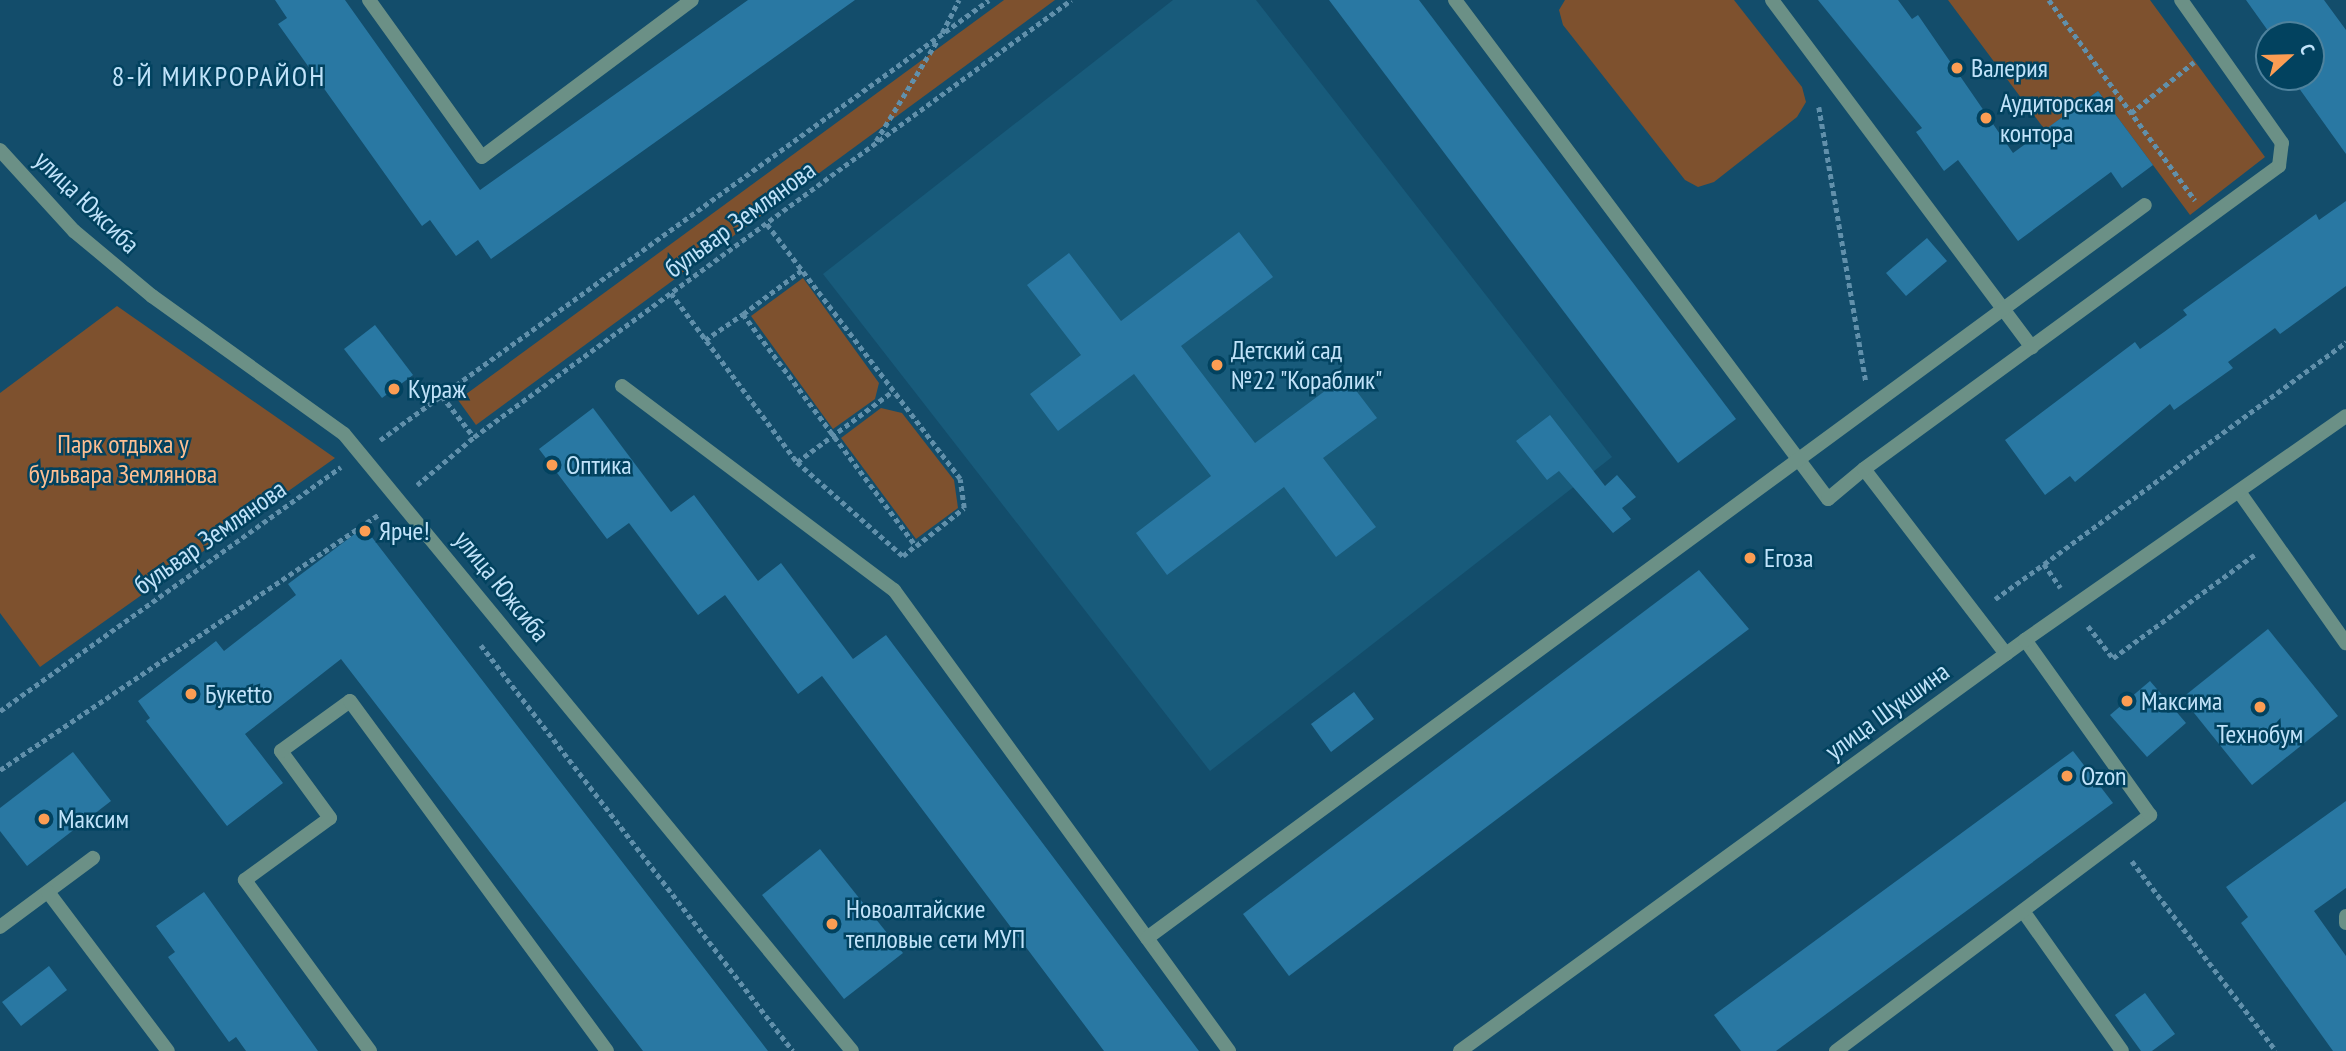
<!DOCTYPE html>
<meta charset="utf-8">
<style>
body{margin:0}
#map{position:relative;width:2346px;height:1051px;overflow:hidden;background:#134d6b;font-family:"PT Sans Narrow",sans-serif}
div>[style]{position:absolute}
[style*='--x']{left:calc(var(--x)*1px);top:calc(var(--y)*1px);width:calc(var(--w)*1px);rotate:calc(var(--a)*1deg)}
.built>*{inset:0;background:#185b7b}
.green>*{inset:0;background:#7e512e}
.building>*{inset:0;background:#2978a3}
.path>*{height:4.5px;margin-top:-2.25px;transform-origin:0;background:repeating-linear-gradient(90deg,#6190ab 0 5px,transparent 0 8.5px)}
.service>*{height:14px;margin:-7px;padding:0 7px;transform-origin:7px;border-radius:7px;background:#6b9086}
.minor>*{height:14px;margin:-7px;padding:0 7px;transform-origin:7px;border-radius:7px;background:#6b9086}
.dots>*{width:19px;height:19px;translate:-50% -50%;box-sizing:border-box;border:4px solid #02425f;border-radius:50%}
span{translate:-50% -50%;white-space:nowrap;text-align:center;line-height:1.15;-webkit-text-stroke:5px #02425f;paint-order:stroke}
.poi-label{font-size:26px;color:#c1e3fa}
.left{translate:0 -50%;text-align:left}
.street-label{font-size:26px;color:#c1e3fa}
.park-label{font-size:26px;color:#fdbf92}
.neighbourhood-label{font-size:28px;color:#c1e3fa;letter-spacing:2px}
.north{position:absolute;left:2255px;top:21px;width:70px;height:70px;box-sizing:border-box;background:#02425f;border:2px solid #4e829d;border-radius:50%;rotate:68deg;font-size:19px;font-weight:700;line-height:28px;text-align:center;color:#c1e3fa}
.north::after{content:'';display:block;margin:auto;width:24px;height:32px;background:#fc9d53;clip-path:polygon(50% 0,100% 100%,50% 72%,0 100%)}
</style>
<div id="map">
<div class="built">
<i style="clip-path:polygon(1173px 0,1256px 0,1612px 457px,1210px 771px,823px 274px)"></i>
</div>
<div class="green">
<i style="clip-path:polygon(1004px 0,1055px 0,476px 425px,458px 400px)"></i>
<i style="clip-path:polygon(1565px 0,1734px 0,1802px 87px,1806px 102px,1797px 117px,1714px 182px,1698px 187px,1685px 180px,1563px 25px,1559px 10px)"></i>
<i style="clip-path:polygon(1948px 0,2150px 0,2265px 157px,2190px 215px,2098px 91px,2045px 130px)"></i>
<i style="clip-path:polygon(803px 278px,879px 383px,875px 399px,833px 429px,751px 316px)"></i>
<i style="clip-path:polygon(117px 306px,335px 458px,40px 667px,0 613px,0 393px)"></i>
<i style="clip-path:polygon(881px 408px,902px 413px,954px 480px,958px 508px,916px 539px,841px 438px)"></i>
</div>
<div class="building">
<i style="clip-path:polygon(275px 0,345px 0,480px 190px,748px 0,855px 0,491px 259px,478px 240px,456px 256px,430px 220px,422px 226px,278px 24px,287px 18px)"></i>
<i style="clip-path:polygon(1329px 0,1419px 0,1736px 419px,1678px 463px)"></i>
<i style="clip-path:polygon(1818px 0,1898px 0,1912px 19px,1918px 15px,2013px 153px,2098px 91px,2153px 165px,2122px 188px,2111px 172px,2018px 241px,1958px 160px,1944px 171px,1916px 132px,1922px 128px)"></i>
<i style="clip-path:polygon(2246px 0,2324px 0,2346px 30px,2346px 154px,2291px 77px,2311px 77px,2311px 35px,2271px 35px)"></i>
<i style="clip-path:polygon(2346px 201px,2346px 286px,2280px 334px,2275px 328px,2228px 362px,2233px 368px,2174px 410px,2170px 404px,2075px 482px,2070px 476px,2045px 495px,2005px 440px,2135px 342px,2140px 349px,2164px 332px,2187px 315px,2183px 310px,2316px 214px,2319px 220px)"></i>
<i style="clip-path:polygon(1239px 232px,1273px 277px,1181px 346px,1255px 443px,1345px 376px,1377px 418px,1323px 458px,1376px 527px,1336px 557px,1284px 487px,1167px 575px,1136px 533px,1211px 476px,1134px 374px,1058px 431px,1030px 394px,1081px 355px,1027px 285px,1069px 253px,1121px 321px)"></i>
<i style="clip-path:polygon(1927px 238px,1947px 261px,1906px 296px,1886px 273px)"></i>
<i style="clip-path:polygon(375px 325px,413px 375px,382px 398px,344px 349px)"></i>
<i style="clip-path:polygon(593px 408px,671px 512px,694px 495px,758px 581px,781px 563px,853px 659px,886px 635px,1199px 1051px,1104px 1051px,822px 676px,798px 694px,725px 595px,698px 615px,629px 523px,607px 539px,539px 449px)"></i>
<i style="clip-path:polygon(1550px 415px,1605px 486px,1617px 475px,1636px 497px,1622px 508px,1631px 519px,1613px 533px,1559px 471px,1547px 480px,1516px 441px)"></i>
<i style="clip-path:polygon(364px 527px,768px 1051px,643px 1051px,341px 659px,245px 734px,283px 783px,227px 826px,146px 721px,150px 718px,138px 701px,216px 641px,224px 651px,296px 595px,288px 584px)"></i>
<i style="clip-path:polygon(1699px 570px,1749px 629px,1289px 976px,1243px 914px)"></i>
<i style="clip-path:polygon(2268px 629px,2338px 716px,2252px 785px,2182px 698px)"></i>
<i style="clip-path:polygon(2150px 681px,2186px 723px,2147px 757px,2110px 715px)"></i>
<i style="clip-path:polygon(1354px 692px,1374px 719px,1331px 752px,1311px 724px)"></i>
<i style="clip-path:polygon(2073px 751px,2113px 803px,1776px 1051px,1741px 1051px,1714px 1015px)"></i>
<i style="clip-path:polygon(73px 752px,111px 801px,27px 866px,0 831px,0 808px)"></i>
<i style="clip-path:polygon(2346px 801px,2346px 888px,2314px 911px,2346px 956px,2346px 1051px,2333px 1051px,2241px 923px,2248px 917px,2226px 887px)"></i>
<i style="clip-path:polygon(820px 849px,903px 953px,844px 999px,762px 895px)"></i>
<i style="clip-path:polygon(204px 892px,318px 1051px,246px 1051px,236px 1037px,229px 1042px,168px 957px,175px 952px,156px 926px)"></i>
<i style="clip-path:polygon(49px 966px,67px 990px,21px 1026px,2px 1002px)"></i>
<i style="clip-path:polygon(2145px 993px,2175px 1034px,2152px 1051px,2141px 1051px,2115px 1015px)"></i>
</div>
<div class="path">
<i style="--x:2049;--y:0;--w:248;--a:53.9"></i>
<i style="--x:942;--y:33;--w:37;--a:-63"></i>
<i style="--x:1819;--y:107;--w:278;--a:80.3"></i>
<i style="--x:2131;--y:113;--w:81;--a:-39"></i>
<i style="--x:876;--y:141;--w:117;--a:-58.6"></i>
<i style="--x:671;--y:293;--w:211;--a:53.3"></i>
<i style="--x:797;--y:462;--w:119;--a:-36.5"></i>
<i style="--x:743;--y:314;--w:74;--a:-36.7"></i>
<i style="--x:705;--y:340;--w:46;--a:-34.4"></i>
<i style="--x:743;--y:314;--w:289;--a:53.3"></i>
<i style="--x:916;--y:546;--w:61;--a:-38.4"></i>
<i style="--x:964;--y:508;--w:29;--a:-98"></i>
<i style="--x:960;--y:479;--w:321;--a:-127.2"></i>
<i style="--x:442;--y:396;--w:52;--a:52"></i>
<i style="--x:474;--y:437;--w:740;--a:-36.2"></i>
<i style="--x:380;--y:440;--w:751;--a:-35.85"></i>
<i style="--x:797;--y:462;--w:142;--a:41.6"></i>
<i style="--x:903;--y:556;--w:16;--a:-40"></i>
<i style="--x:417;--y:485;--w:75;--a:-40.1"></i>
<i style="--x:2044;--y:564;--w:375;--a:-36.3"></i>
<i style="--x:1995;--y:599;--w:60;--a:-35.5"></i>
<i style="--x:2044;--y:564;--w:29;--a:55"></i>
<i style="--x:2088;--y:626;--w:41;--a:52"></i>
<i style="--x:2113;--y:658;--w:175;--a:-36.1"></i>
<i style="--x:481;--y:645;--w:512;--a:52.46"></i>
<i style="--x:0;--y:711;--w:419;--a:-35.6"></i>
<i style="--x:0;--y:770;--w:457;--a:-34"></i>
<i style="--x:2132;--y:861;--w:238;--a:52.8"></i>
</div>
<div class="service">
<i style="--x:369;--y:0;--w:193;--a:54.3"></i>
<i style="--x:482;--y:157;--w:262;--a:-36.8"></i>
<i style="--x:1455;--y:0;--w:623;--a:53.22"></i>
<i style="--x:1828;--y:499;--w:47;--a:-39.8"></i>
<i style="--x:1772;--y:0;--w:434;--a:53.2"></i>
<i style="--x:622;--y:386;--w:340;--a:36.9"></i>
<i style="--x:894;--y:590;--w:570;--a:53.99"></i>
<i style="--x:2240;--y:493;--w:184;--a:54.8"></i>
<i style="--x:2006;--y:654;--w:233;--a:-127.5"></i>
<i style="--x:1864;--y:469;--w:514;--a:-36.13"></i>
<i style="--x:2279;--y:166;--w:23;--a:-83"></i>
<i style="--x:2282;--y:143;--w:175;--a:-125.2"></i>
<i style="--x:2023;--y:911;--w:171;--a:54.7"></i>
<i style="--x:2346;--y:916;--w:7;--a:90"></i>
<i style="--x:0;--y:927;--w:116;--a:-36.6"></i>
<i style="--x:1147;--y:938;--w:1238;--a:-36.3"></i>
<i style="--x:370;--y:1051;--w:212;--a:-126.2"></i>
<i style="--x:245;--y:880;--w:105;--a:-36.1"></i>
<i style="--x:330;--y:818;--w:83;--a:-126.2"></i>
<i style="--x:281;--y:751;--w:85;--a:-35.9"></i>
<i style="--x:350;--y:701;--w:434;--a:53.7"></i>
<i style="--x:1836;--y:1051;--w:393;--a:-36.9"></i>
<i style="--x:2150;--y:815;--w:215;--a:-125.5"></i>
</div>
<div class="minor">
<i style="--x:0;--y:150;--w:110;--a:47.6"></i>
<i style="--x:74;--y:231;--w:102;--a:39.8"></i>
<i style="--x:152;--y:296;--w:236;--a:35.7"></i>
<i style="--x:344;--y:434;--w:799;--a:50.53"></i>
<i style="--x:48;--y:892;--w:199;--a:53"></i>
<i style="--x:1460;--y:1051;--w:699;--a:-36.03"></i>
<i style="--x:2025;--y:640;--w:391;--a:-34.9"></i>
</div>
<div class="dots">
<i style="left:1957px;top:68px;background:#fc9d53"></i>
<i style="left:1986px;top:118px;background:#fc9d53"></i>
<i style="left:1217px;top:365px;background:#fc9d53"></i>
<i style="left:394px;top:389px;background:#fc9d53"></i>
<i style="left:552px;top:465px;background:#fc9d53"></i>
<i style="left:365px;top:531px;background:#fc9d53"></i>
<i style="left:1750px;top:558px;background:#fc9d53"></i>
<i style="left:191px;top:694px;background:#fc9d53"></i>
<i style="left:2127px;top:701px;background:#fc9d53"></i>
<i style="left:2260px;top:707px;background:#fc9d53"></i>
<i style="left:2067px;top:776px;background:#fc9d53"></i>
<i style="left:44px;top:819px;background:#fc9d53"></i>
<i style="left:832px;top:924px;background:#fc9d53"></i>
</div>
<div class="poi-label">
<span class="left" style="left:1971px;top:68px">Валерия</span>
<span class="left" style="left:2000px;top:118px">Аудиторская<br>контора</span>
<span class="left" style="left:1231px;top:365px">Детский сад<br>№22 "Кораблик"</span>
<span class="left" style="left:408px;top:389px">Кураж</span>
<span class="left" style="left:566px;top:465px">Оптика</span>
<span class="left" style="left:379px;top:531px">Ярче!</span>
<span class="left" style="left:1764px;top:558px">Егоза</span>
<span class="left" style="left:205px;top:694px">Букеttо</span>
<span class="left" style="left:2141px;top:701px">Максима</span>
<span style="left:2260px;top:734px">Технобум</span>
<span class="left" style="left:2081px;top:776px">Ozon</span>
<span class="left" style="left:58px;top:819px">Максим</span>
<span class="left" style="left:846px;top:924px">Новоалтайские<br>тепловые сети МУП</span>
</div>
<div class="street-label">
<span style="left:87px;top:202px;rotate:44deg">улица Южсиба</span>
<span style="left:740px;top:219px;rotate:-36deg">бульвар Землянова</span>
<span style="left:210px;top:537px;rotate:-35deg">бульвар Землянова</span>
<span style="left:502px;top:586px;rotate:51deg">улица Южсиба</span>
<span style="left:1887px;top:711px;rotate:-36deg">улица Шукшина</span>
</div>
<div class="park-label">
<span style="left:123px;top:459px">Парк отдыха у<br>бульвара Землянова</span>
</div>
<div class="neighbourhood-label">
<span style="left:219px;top:76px">8-Й МИКРОРАЙОН</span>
</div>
<div class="north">С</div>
</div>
